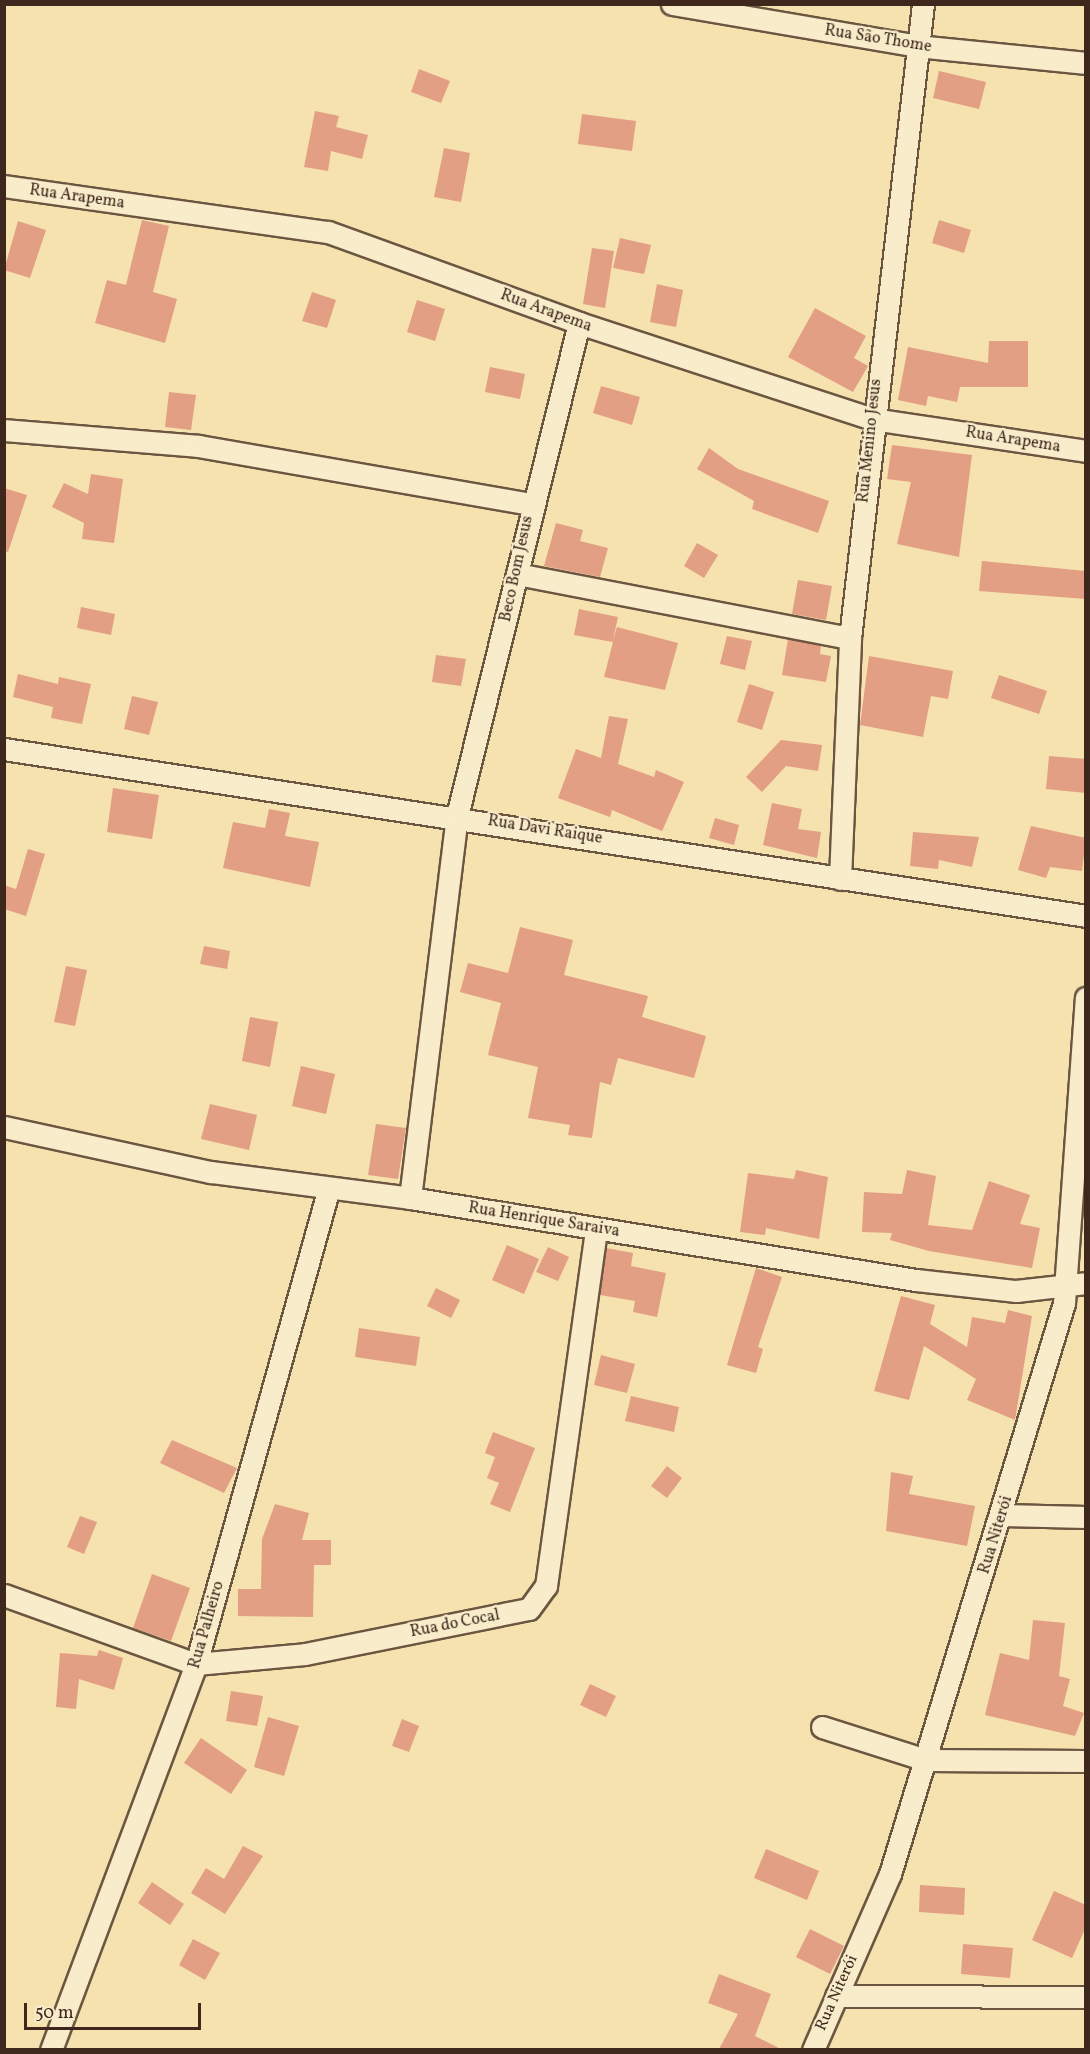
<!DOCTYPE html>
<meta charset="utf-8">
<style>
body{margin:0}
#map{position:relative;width:1090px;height:2054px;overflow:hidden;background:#f5e2af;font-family:Vollkorn,serif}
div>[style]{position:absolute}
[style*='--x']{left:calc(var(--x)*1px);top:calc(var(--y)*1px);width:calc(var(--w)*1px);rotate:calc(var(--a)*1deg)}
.building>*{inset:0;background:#e39f83}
.roads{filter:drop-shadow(2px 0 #6c5641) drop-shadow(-2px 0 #6c5641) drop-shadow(0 2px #6c5641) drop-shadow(0 -2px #6c5641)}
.street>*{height:21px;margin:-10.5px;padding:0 10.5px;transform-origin:10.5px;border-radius:10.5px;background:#f8eccb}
span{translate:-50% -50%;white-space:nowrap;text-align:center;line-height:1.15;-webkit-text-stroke:4.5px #f8eccb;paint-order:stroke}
.street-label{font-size:16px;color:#3e271c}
.frame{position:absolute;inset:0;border:6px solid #3e271c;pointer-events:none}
.scale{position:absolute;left:24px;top:2003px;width:177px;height:27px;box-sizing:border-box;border:3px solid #3e271c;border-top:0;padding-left:8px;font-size:18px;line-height:21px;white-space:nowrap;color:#3e271c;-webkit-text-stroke:4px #f8eccb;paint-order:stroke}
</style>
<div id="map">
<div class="building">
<i style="clip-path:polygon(419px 69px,450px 81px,441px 103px,411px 92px)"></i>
<i style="clip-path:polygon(939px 71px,986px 82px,979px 109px,933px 98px)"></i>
<i style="clip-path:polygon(315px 111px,339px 116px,336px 127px,368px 135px,362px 159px,331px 151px,328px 171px,304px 167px)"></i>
<i style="clip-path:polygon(582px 114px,636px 121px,632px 151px,578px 144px)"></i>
<i style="clip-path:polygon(444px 148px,470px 153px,461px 202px,434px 197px)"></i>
<i style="clip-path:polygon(142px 220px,169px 226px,153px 292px,177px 299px,165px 343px,95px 323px,107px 280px,126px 285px)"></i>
<i style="clip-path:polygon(939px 220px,971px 230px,964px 253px,932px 243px)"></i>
<i style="clip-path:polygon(18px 221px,46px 230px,30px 278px,4px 270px)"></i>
<i style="clip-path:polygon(620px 238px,651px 245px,644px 274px,613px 268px)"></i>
<i style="clip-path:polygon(592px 248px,614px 251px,605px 308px,583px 304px)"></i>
<i style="clip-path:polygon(657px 284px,683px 290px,676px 327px,650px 322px)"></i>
<i style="clip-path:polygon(312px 292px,336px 300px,327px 328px,302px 321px)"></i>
<i style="clip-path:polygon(417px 300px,445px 309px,435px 341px,407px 332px)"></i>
<i style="clip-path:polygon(815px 308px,866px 336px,854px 358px,868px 366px,853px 392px,788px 357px)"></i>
<i style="clip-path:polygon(989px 341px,1028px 341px,1028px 387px,960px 387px,957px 402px,928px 396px,926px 406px,898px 400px,908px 347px,988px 363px)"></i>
<i style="clip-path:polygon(490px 367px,525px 374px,520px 399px,485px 392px)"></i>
<i style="clip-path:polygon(601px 386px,640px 397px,632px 425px,593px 413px)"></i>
<i style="clip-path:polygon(169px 392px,196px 395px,191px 430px,165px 427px)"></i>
<i style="clip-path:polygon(892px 445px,972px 455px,959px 557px,897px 544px,911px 482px,887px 479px)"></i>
<i style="clip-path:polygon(709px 448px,738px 469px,829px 501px,818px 533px,752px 509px,754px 501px,697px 469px)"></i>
<i style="clip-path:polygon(91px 474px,123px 479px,114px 543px,82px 539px,84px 523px,52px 507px,64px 483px,88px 494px)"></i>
<i style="clip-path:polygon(4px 488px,27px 495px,8px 552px,4px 551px)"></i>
<i style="clip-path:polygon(556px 523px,583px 530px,580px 541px,608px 548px,600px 577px,544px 566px)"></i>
<i style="clip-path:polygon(697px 543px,718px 555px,704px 578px,684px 566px)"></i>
<i style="clip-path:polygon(982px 561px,1086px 571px,1086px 599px,979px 591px)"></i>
<i style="clip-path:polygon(798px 580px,832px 586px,826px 620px,792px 614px)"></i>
<i style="clip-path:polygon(81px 607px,115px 614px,111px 635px,77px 628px)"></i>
<i style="clip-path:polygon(579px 609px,618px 617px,613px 640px,617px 627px,678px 643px,665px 690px,604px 677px,613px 642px,574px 635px)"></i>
<i style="clip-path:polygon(727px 636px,752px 641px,745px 670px,720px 664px)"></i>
<i style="clip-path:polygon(788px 639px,821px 645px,820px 654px,831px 656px,826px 682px,782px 675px)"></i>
<i style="clip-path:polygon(436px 655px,466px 659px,461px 686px,432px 682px)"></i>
<i style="clip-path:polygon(869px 656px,953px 671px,948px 699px,931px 696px,923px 737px,860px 725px)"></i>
<i style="clip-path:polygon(18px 674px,58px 684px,59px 677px,91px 684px,82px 724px,51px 718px,53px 707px,13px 697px)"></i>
<i style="clip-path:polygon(999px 675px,1047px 691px,1039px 714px,991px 698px)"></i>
<i style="clip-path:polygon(749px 684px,774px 692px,762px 730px,737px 722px)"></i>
<i style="clip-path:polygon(132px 696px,158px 702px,149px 735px,124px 729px)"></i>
<i style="clip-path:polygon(609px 716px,628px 719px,618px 764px,654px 777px,656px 770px,684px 782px,662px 831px,612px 810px,610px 817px,558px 798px,576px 749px,601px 758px)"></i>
<i style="clip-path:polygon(781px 740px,822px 745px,818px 771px,786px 766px,762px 792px,746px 777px)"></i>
<i style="clip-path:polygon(1049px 756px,1086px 759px,1086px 793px,1046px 789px)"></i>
<i style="clip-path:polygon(113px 788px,159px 795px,152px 839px,107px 832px)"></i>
<i style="clip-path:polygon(772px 803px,802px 809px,798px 829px,821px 832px,817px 858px,763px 845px)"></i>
<i style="clip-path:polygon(269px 809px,290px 813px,285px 836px,319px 842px,310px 887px,223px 868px,233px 822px,265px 828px)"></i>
<i style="clip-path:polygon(715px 818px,739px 825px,734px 845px,709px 838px)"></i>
<i style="clip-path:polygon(1031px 826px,1086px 838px,1082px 871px,1050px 867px,1046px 878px,1018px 870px)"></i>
<i style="clip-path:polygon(913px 832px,979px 837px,972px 867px,939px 860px,938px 869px,910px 866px)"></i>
<i style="clip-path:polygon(28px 849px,45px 854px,26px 916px,4px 909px,4px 885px,16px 889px)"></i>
<i style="clip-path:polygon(520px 927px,573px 940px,564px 975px,648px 996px,642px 1017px,706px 1036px,694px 1078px,618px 1058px,611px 1085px,600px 1082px,592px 1138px,568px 1135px,570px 1125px,528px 1118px,538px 1067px,488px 1055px,501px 1003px,460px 992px,468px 963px,508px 973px)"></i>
<i style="clip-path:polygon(204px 946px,230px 951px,227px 969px,200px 964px)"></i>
<i style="clip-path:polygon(66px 966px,87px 970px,75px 1026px,54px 1022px)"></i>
<i style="clip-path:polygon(250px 1017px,278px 1022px,270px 1067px,242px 1061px)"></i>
<i style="clip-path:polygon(301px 1066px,335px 1074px,326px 1114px,292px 1106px)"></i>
<i style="clip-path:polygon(210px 1104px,257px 1115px,249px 1150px,201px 1139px)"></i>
<i style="clip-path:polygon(376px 1124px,406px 1128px,398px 1179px,368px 1175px)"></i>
<i style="clip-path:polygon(796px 1170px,828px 1177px,819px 1239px,766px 1228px,765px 1235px,740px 1232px,748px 1173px,794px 1179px)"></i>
<i style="clip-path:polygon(907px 1170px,936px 1176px,928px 1225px,972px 1230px,989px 1181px,1030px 1195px,1020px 1224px,1040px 1228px,1032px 1268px,929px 1251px,890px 1240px,892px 1233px,862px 1232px,864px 1192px,902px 1194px)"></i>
<i style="clip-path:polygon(507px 1245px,539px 1259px,524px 1294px,492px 1280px)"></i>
<i style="clip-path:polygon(548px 1247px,569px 1257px,558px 1281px,536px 1272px)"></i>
<i style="clip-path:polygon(606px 1248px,633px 1253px,631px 1266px,666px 1273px,657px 1317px,633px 1312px,635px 1301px,600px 1295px)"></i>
<i style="clip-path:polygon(756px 1268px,782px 1277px,758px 1347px,763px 1349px,756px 1373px,727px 1365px)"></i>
<i style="clip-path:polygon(436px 1288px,460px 1300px,451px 1318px,427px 1306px)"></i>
<i style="clip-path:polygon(901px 1296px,935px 1305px,930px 1324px,967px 1347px,972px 1317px,1005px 1323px,1008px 1310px,1032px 1316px,1015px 1420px,967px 1400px,976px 1379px,924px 1346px,909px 1400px,874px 1391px)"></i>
<i style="clip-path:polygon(359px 1328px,420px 1337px,416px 1366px,355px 1357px)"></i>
<i style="clip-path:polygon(601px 1355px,635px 1364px,627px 1393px,594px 1385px)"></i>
<i style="clip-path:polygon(631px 1396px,679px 1407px,674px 1432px,625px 1421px)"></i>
<i style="clip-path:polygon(493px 1432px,535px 1448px,510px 1512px,490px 1504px,499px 1483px,487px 1478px,495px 1457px,485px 1453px)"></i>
<i style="clip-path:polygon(172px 1440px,237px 1468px,224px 1493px,160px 1463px)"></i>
<i style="clip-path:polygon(667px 1466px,682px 1478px,667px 1498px,651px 1486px)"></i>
<i style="clip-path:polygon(891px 1472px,913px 1476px,909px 1494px,975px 1506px,967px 1546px,886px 1531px)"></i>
<i style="clip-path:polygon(275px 1504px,309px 1513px,302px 1540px,331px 1540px,331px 1565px,314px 1565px,313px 1617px,238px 1616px,238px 1589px,261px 1589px,262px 1539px)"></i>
<i style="clip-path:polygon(80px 1516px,97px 1522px,84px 1554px,67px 1547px)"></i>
<i style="clip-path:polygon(152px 1574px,190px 1588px,171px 1641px,133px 1628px)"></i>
<i style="clip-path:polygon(1033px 1620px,1065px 1623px,1059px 1676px,1070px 1679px,1063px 1706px,1084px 1713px,1075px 1736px,985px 1715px,1000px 1653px,1029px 1660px)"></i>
<i style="clip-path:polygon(99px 1650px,123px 1658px,114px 1690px,79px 1679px,76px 1709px,56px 1707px,60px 1653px,97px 1656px)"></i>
<i style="clip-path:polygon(590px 1684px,616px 1696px,606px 1717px,580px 1705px)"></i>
<i style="clip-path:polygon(231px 1691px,263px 1696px,257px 1726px,226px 1721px)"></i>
<i style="clip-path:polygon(268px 1717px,299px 1726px,284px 1776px,254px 1767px)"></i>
<i style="clip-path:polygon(402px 1719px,419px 1726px,409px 1752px,392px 1746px)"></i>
<i style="clip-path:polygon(201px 1738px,247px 1770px,231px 1794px,184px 1763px)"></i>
<i style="clip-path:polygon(243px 1846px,263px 1856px,225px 1914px,191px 1893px,206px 1868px,224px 1879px)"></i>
<i style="clip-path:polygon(766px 1849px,819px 1871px,807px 1900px,754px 1878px)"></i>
<i style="clip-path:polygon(152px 1882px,184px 1904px,170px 1925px,138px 1903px)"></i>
<i style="clip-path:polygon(920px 1885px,965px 1888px,964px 1915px,919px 1912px)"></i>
<i style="clip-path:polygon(1054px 1891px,1086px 1905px,1086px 1927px,1072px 1958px,1032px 1940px)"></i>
<i style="clip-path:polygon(810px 1929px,844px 1946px,830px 1974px,796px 1957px)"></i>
<i style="clip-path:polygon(193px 1939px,220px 1953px,205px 1980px,179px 1965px)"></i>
<i style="clip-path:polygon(963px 1944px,1013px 1948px,1010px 1978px,961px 1974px)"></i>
<i style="clip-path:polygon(719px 1974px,771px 1994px,755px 2036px,781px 2049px,719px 2049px,738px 2014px,708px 2003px)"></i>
</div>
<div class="roads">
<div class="street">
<i style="--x:672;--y:4;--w:249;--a:9.7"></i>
<i style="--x:917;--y:46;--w:170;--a:5.7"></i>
<i style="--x:4;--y:186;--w:327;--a:8.1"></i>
<i style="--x:328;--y:232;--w:267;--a:19.9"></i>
<i style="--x:579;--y:323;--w:308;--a:18.1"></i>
<i style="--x:872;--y:419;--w:216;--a:8.5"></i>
<i style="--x:4;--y:430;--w:195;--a:4.7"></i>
<i style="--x:198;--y:446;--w:338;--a:9.9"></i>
<i style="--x:517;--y:574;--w:339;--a:10.9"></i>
<i style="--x:4;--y:749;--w:1095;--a:8.77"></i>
<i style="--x:840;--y:879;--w:241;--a:-87.6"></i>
<i style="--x:850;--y:638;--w:638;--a:-83.43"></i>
<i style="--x:4;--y:1127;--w:212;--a:12.3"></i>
<i style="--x:211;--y:1172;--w:201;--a:7.4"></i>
<i style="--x:410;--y:1198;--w:513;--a:9.21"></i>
<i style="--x:916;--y:1280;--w:101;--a:6.3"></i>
<i style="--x:1016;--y:1291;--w:70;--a:-6.5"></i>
<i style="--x:410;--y:1198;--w:385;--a:-83"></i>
<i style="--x:457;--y:816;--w:508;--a:-76.1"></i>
<i style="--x:1003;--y:1515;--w:83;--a:1.4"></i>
<i style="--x:4;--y:1595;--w:204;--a:19.8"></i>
<i style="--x:196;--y:1664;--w:109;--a:-5.2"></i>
<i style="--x:305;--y:1654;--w:228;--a:-11.4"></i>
<i style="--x:529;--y:1609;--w:29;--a:-54"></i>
<i style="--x:546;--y:1586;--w:360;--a:-82"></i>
<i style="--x:822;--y:1727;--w:109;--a:17.6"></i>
<i style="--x:926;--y:1760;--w:160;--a:0.4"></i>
<i style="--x:836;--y:1996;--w:250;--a:0.2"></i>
<i style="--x:51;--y:2050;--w:412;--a:-69.4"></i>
<i style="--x:196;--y:1664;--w:493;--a:-74.4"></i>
<i style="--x:813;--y:2050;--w:192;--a:-66.4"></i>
<i style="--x:890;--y:1874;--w:597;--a:-73.05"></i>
<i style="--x:1064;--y:1303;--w:306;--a:-85.9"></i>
</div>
</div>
<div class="street-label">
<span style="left:878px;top:39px;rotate:9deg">Rua São Thome</span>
<span style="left:77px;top:197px;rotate:8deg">Rua Arapema</span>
<span style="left:546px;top:311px;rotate:20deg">Rua Arapema</span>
<span style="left:1013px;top:440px;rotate:9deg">Rua Arapema</span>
<span style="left:870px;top:441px;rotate:-84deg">Rua Menino Jesus</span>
<span style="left:517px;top:569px;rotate:-78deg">Beco Bom Jesus</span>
<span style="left:545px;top:830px;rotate:9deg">Rua Davi Raique</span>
<span style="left:544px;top:1220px;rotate:9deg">Rua Henrique Saraiva</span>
<span style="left:996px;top:1535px;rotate:-73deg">Rua Niterói</span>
<span style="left:455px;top:1624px;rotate:-11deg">Rua do Cocal</span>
<span style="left:207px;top:1625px;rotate:-74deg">Rua Palheiro</span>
<span style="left:837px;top:1993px;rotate:-66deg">Rua Niterói</span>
</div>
<div class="frame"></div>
<div class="scale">50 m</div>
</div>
